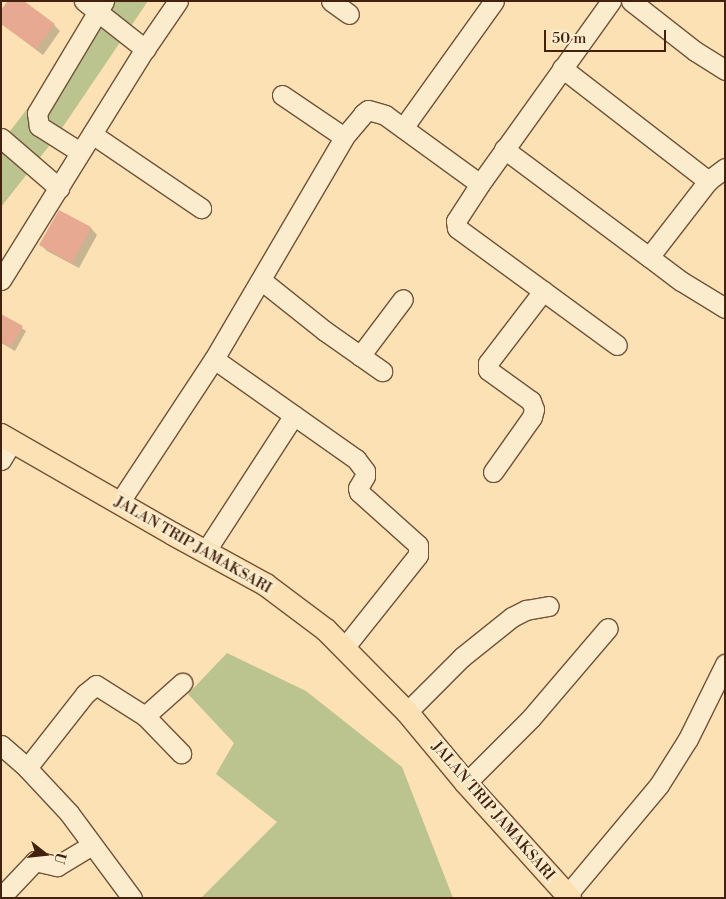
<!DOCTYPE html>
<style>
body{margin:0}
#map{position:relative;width:726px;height:899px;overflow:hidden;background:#fbe1b4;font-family:"Libre Bodoni",serif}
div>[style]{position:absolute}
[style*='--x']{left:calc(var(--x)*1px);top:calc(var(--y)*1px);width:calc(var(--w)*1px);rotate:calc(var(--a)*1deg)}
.green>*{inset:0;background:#bbc38f}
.shadow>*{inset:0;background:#0003}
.building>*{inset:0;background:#e7a992}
.roads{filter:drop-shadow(1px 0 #705238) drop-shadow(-1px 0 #705238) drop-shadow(0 1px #705238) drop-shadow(0 -1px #705238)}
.minor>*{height:19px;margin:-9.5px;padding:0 9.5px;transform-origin:9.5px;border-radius:9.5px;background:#fcecce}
.major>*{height:22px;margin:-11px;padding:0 11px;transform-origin:11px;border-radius:11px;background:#fbe1b4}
span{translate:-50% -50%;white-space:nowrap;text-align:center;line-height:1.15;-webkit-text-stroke:5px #fcecce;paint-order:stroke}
.street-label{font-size:15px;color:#42220f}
.frame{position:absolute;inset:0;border:2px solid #42220f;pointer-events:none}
.north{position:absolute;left:20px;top:829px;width:50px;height:50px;-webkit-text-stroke:4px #fcecce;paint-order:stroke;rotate:106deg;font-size:14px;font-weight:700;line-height:20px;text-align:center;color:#42220f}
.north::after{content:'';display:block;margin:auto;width:18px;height:22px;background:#42220f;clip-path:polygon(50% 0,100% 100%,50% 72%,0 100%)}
.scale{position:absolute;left:544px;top:30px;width:122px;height:22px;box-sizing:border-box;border:2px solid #42220f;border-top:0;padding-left:6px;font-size:15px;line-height:18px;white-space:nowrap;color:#42220f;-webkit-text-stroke:4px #fcecce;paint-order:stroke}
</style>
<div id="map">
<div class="green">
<i style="clip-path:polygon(102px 1px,148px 1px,56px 137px,1px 207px,1px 143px,30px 105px)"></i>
<i style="clip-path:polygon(227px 653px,306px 691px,402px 767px,453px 898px,201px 898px,277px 822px,216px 774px,234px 743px,188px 694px)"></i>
</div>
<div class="shadow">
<i style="clip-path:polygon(3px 25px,54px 25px,60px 31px,43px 55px)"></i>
<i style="clip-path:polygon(59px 211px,91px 228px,97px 235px,79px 268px,47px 251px,41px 245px)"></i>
<i style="clip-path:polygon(1px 315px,26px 331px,15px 351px,1px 343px)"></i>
</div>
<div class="building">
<i style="clip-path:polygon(8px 1px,24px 1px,55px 24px,36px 49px,1px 24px,1px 10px)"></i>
<i style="clip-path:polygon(59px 210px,91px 227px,72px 263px,39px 245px)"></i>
<i style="clip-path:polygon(1px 314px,23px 326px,11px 347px,1px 342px)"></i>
</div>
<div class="roads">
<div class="minor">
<i style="--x:84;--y:1;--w:78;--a:38.2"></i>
<i style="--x:331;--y:1;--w:22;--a:36"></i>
<i style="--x:631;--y:1;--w:81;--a:38"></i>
<i style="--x:695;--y:51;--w:36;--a:32"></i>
<i style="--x:562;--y:68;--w:185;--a:37.7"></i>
<i style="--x:282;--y:95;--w:75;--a:34.1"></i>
<i style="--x:403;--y:128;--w:156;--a:-54.4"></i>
<i style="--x:92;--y:134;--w:132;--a:34.2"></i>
<i style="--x:1;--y:138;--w:77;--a:40.8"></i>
<i style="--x:504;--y:149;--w:181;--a:36.7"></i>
<i style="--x:80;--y:152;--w:49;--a:-147.6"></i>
<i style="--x:39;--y:126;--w:13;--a:-99"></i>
<i style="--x:37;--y:113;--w:131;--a:-59.1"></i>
<i style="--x:725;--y:168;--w:21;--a:143"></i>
<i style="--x:708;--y:181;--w:96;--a:127.8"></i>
<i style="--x:649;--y:257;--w:40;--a:37"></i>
<i style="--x:681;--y:281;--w:52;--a:31.5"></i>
<i style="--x:480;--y:184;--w:44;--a:123"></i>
<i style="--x:456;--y:221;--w:7;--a:82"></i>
<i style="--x:457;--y:228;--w:198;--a:36.2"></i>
<i style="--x:1;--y:280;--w:272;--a:-58.1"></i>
<i style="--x:145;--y:49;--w:58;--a:-55.5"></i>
<i style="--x:261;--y:280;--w:82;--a:38.6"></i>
<i style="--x:325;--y:331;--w:70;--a:35.1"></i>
<i style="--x:360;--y:356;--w:71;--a:-53"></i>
<i style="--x:214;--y:359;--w:174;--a:35.2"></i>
<i style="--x:356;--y:459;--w:15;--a:53"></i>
<i style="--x:365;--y:471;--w:5;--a:90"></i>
<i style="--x:365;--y:476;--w:14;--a:120"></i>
<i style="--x:358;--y:488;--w:4;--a:76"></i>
<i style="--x:359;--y:492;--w:79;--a:41.9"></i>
<i style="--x:418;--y:545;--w:10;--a:90"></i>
<i style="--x:418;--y:555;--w:119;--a:128.5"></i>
<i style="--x:1;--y:460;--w:21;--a:-59"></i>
<i style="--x:493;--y:472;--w:67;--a:-54.7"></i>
<i style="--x:532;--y:417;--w:8;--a:-76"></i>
<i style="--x:534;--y:409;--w:9;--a:-111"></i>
<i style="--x:531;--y:401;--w:53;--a:-144.2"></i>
<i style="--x:488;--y:370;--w:7;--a:-90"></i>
<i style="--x:488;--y:363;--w:91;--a:-52.6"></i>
<i style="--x:119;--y:503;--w:173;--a:-56.6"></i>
<i style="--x:214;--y:359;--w:257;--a:-59.6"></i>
<i style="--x:344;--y:137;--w:30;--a:-50"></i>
<i style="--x:363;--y:114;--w:6;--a:-39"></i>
<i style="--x:368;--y:110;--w:18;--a:16"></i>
<i style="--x:385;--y:115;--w:117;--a:36"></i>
<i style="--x:480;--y:184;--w:225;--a:-54.4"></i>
<i style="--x:205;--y:552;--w:163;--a:-57"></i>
<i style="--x:407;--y:712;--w:78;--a:-45"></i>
<i style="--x:462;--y:657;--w:64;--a:-38.7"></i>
<i style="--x:512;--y:617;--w:16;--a:-27"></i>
<i style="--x:526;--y:610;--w:23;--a:-10"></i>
<i style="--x:145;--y:716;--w:50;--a:-41.7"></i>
<i style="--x:1;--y:745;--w:35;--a:41"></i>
<i style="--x:27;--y:768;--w:62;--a:47"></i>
<i style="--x:69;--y:813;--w:106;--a:53.5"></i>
<i style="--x:27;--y:768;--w:94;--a:-51.9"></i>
<i style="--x:85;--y:694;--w:14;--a:-39"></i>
<i style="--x:96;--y:685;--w:58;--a:32.3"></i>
<i style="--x:145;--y:716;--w:52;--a:45.8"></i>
<i style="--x:466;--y:783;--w:92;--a:-45"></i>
<i style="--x:531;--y:718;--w:118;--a:-49.5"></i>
<i style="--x:567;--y:895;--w:143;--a:-50.1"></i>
<i style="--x:659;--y:785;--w:54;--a:-57.8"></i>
<i style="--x:688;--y:739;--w:84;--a:-63.7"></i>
<i style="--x:1;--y:897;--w:50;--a:-46.6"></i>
<i style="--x:35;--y:861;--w:23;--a:13"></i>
<i style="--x:57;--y:866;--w:41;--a:-31"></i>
</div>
<div class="major">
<i style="--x:1;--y:435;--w:198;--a:29.9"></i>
<i style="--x:173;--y:534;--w:106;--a:28.7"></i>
<i style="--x:266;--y:585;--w:75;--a:36.9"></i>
<i style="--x:326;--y:630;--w:115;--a:45.4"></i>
<i style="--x:407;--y:712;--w:92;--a:50.3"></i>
<i style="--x:466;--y:783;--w:155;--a:47.9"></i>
</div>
</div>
<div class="street-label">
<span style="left:193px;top:545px;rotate:30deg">JALAN TRIP JAMAKSARI</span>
<span style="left:493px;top:811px;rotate:49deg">JALAN TRIP JAMAKSARI</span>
</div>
<div class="frame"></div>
<div class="north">U</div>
<div class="scale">50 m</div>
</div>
